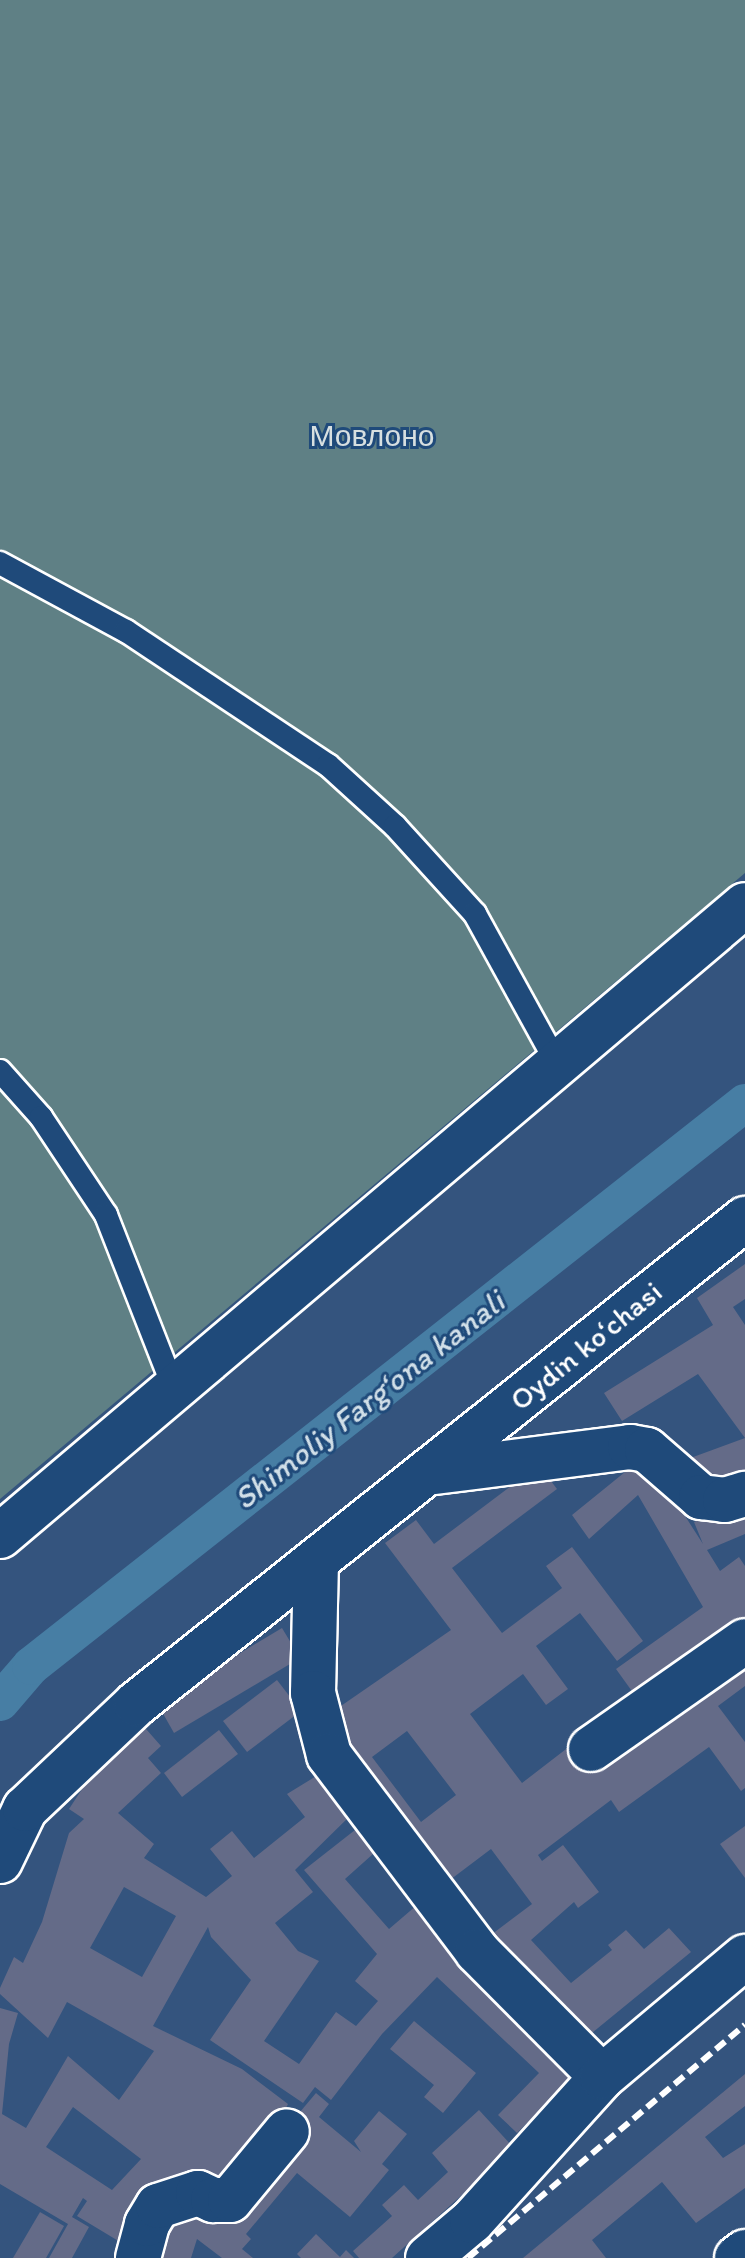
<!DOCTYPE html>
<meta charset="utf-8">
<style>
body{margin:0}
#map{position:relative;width:745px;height:2258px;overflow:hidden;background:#34547e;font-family:Itim,sans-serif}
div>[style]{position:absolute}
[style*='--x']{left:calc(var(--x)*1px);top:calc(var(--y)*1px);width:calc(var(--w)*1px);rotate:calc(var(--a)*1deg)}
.green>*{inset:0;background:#5f8085}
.canal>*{height:38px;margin:-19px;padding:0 19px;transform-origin:19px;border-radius:19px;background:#477ea4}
.building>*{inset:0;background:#646b88}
.roads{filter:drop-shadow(2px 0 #fff) drop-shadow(-2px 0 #fff) drop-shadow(0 2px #fff) drop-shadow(0 -2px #fff)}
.lane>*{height:22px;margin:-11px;padding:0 11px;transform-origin:11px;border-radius:11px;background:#1f4a7a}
.street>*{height:44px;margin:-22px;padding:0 22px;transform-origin:22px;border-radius:22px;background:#1f4a7a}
.secondary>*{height:44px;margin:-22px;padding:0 22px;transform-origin:22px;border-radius:22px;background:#1f4a7a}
.rail>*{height:6px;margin-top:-3px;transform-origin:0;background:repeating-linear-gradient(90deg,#fff 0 12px,transparent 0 18px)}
span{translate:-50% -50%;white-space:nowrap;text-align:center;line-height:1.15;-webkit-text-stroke:6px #1f4a7a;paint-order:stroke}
.park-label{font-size:30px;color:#d7dfe0}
.street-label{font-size:30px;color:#fff}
.water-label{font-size:32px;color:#d1dfe8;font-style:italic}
</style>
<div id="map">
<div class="green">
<i style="clip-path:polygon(0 0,745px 0,745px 873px,0 1499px)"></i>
</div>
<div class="canal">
<i style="--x:0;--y:1702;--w:48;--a:-49.3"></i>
<i style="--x:31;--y:1666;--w:909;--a:-38.26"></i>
</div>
<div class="building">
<i style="clip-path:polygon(745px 1264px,745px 1299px,733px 1307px,745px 1325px,745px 1470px,697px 1486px,685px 1460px,745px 1438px,698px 1374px,622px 1421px,604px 1393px,713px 1325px,697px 1298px)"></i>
<i style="clip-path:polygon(646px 1455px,703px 1544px,694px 1522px,745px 1501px,745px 1534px,707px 1550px,720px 1571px,739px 1557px,745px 1566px,745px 1623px,639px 1701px,616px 1669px,703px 1607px,638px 1495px,589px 1539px,572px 1515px)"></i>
<i style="clip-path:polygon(evenodd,539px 1465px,557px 1489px,452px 1568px,502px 1633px,562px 1588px,546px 1566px,572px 1547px,643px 1641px,617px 1661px,580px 1613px,536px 1646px,568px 1689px,546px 1705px,523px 1674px,470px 1714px,522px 1783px,570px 1746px,745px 1646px,745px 1686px,718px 1706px,745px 1742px,745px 1788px,741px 1791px,709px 1747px,619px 1812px,611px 1800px,538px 1855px,542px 1861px,563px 1845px,599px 1892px,578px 1908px,574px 1902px,531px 1940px,571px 1983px,612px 1950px,608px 1945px,626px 1930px,644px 1949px,669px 1928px,691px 1952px,576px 2046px,479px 1944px,532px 1904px,491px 1849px,438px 1889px,322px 1719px,451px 1630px,385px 1543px,416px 1520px,434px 1544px,539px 1465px,407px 1731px,456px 1795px,421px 1822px,372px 1757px,407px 1731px)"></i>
<i style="clip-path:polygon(282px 1628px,300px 1658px,174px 1733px,157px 1703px)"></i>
<i style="clip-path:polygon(277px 1680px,301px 1711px,247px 1752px,223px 1721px)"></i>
<i style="clip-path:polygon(evenodd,139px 1721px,161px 1746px,148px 1758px,161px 1773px,118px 1813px,154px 1844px,144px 1858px,206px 1897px,232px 1876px,210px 1849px,232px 1831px,254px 1858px,305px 1817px,287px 1794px,331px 1767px,355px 1811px,295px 1870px,313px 1892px,275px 1923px,298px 1951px,319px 1961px,264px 2041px,299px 2064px,336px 2012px,356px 2026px,378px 2001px,355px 1981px,377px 1954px,304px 1870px,369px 1819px,583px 2067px,517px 2133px,498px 2115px,539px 2073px,437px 1977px,382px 2034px,331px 2100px,315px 2087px,303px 2103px,210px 2040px,251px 1980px,211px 1937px,208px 1927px,153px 2026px,242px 2069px,288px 2104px,266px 2148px,130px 2248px,77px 2216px,87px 2201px,83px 2198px,72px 2217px,89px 2227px,72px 2258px,49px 2258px,68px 2224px,0 2184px,0 2008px,18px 2013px,9px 2044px,2px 2114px,26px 2128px,68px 2056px,119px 2100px,154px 2051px,67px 2002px,48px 2038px,0 1994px,0 1988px,14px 1957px,23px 1963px,42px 1922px,69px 1833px,84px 1819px,69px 1809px,86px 1783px,78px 1772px,139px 1721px,373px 1854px,417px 1905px,389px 1929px,345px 1879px,373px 1854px,139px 1721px,124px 1887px,176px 1916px,142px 1977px,90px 1948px,124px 1887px,139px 1721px,73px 2107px,141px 2159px,112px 2190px,46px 2147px,73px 2107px)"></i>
<i style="clip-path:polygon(219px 1730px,238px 1754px,182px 1797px,164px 1773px)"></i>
<i style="clip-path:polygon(745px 1826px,745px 1878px,720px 1844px)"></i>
<i style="clip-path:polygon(414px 2021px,476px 2073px,443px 2113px,424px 2097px,434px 2085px,390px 2049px)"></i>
<i style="clip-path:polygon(745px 2074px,745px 2106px,705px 2137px,723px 2158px,745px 2144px,745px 2188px,696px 2223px,662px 2182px,592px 2240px,606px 2258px,523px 2258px)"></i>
<i style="clip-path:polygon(316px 2093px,329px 2104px,319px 2117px,361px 2152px,354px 2141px,379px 2111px,407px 2134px,382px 2164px,389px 2170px,350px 2217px,297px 2173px,246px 2234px,251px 2239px,242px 2249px,253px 2258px,222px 2258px,197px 2239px,191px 2258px,148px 2258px,157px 2227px,289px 2125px)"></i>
<i style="clip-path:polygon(479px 2110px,514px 2148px,392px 2258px,359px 2258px,353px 2251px,392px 2216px,382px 2205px,404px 2185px,418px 2200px,448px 2172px,432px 2153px)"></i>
<i style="clip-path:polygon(40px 2212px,64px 2226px,46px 2258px,13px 2258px)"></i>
<i style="clip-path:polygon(316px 2234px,340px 2257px,346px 2250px,354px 2258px,301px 2258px,297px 2254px)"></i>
</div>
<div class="roads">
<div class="lane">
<i style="--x:0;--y:563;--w:143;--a:28.4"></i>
<i style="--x:126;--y:631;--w:242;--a:33.6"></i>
<i style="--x:328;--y:765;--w:91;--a:42.3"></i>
<i style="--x:395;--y:826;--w:119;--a:47.7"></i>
<i style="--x:475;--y:914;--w:170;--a:61.2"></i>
<i style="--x:0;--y:1071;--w:62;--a:48.3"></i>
<i style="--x:41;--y:1117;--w:118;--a:56.4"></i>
<i style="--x:106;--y:1215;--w:184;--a:68.6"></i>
</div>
<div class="street">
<i style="--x:427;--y:1473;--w:205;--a:-7.3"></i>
<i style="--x:630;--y:1447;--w:17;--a:10"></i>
<i style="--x:647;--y:1450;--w:72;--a:41"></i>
<i style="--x:701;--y:1497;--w:24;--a:7"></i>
<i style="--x:725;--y:1500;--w:21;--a:-17"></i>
<i style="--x:0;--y:1536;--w:976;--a:-40.26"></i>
<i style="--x:316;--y:1561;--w:132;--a:91.3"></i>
<i style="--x:313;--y:1693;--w:64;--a:75.5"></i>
<i style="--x:329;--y:1755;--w:246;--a:52.9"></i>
<i style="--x:477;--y:1951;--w:177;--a:45.2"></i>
<i style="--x:591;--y:1749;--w:188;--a:-35"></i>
<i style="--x:138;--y:2258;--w:35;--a:-75"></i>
<i style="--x:147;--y:2224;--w:21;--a:-59"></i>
<i style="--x:158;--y:2206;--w:42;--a:-18"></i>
<i style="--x:198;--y:2193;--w:17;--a:25"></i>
<i style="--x:213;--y:2200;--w:17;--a:0"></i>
<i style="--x:230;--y:2200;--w:89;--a:-50.4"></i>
<i style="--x:428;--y:2258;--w:57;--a:-40.1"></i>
<i style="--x:472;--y:2221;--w:194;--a:-47.9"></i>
<i style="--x:602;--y:2077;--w:187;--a:-40"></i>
</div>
<div class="secondary">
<i style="--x:0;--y:1861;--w:58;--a:-64.3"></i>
<i style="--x:25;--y:1809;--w:153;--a:-43.4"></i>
<i style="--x:136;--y:1704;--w:779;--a:-38.53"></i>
<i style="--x:737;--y:2258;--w:10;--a:-37"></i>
</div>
</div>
<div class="rail">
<i style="--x:468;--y:2258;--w:362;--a:-40.1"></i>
</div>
<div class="park-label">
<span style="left:372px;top:436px">Мовлоно</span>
</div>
<div class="street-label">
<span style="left:586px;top:1346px;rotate:-39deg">Oydin koʻchasi</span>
</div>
<div class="water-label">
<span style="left:369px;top:1400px;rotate:-38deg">Shimoliy Fargʻona kanali</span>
</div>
</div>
